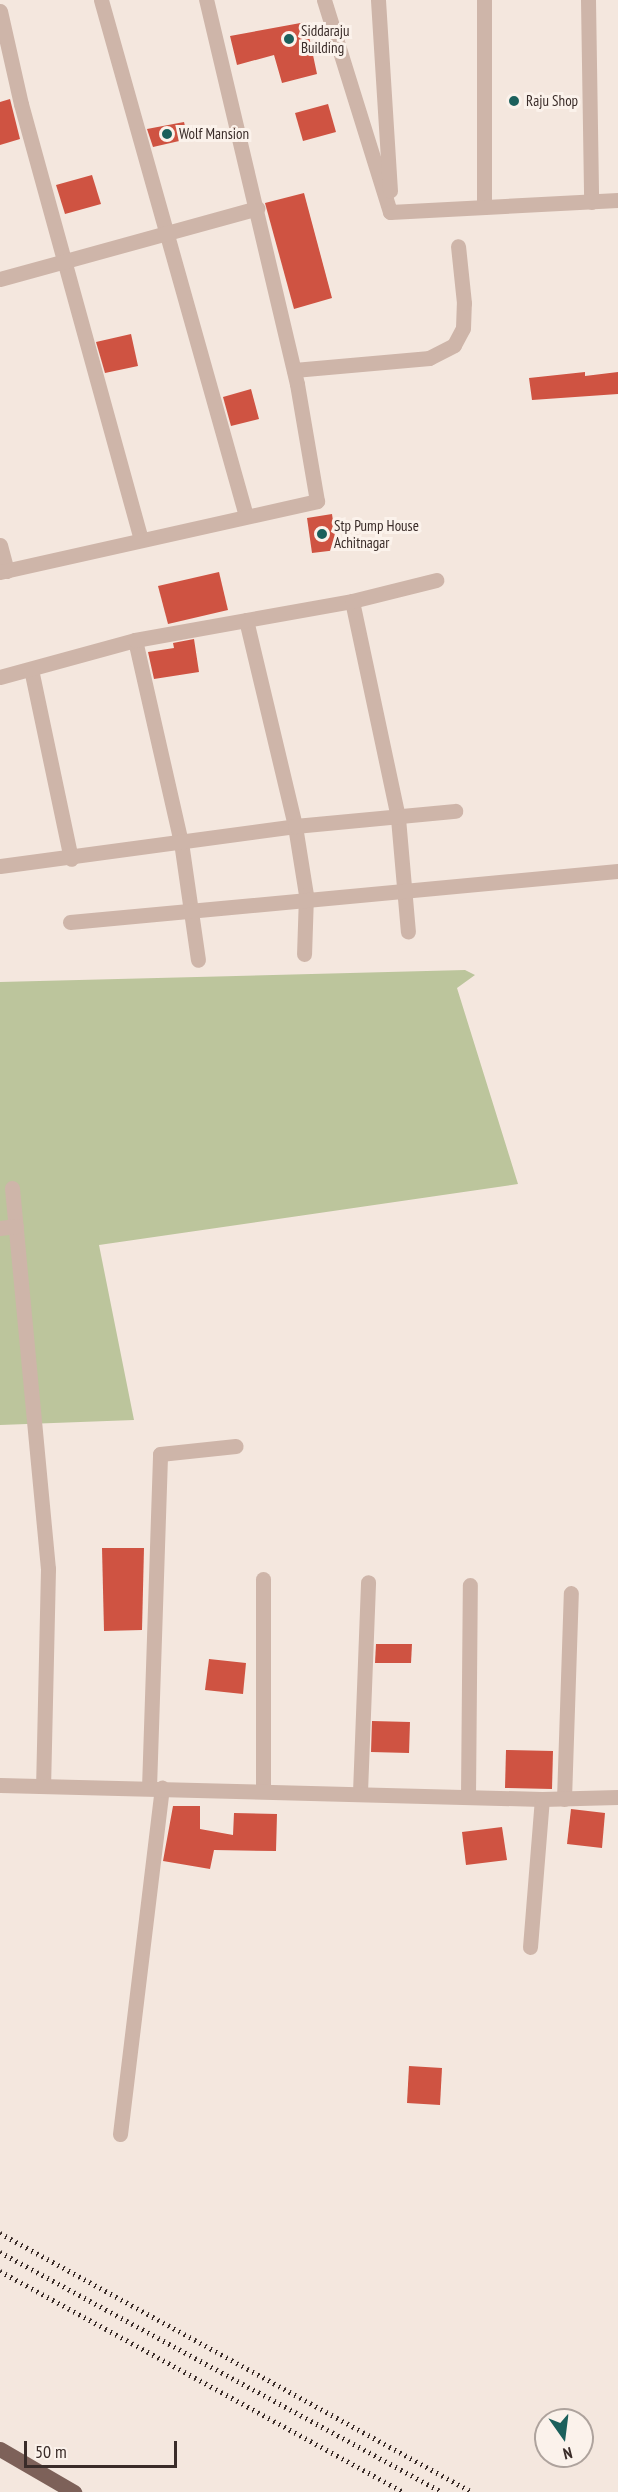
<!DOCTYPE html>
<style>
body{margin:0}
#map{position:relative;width:618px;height:2492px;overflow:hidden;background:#f4e7de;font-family:"PT Sans Narrow",sans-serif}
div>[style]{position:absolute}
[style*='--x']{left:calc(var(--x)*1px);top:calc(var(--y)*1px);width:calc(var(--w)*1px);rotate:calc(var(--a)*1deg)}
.green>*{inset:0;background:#bcc59c}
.building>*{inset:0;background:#cf5342}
.minor>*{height:15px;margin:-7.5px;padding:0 7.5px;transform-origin:7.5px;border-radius:7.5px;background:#ceb5a9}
.tertiary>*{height:15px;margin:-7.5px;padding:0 7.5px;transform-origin:7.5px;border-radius:7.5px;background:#ceb5a9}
.primary>*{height:15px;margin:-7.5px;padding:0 7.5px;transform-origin:7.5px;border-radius:7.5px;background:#7d6159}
.rail>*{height:4.5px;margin-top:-2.25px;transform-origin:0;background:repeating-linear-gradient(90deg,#3a2c29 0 1.5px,transparent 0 6px)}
.dots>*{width:16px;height:16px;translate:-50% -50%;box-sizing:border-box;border:3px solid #fbf2eb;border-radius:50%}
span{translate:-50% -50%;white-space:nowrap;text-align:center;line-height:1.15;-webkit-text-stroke:6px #fbf2eb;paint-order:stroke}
.poi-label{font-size:15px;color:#3a2c29}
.left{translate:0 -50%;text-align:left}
.north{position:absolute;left:534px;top:2408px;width:60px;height:60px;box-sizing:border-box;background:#fbf2eb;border:2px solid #aea39d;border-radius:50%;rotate:166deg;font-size:16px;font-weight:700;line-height:24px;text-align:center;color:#3a2c29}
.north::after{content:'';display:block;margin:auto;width:21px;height:27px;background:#1b605c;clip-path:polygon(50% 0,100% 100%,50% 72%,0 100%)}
.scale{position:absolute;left:24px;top:2441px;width:153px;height:27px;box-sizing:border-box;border:3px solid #3a2c29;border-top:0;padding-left:8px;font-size:18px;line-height:21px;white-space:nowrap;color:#3a2c29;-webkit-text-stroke:4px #fbf2eb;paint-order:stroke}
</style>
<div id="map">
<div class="green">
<i style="clip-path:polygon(465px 970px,475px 975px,457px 988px,518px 1184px,99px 1245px,134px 1420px,0 1425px,0 982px)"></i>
</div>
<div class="building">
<i style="clip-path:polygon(306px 22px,317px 74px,282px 83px,274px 55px,237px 65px,230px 36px)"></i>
<i style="clip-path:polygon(10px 99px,20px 139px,0 145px,0 102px)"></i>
<i style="clip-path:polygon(328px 104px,336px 132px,303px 141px,295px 113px)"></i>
<i style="clip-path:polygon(184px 122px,188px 139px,153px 147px,147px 129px)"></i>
<i style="clip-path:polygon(92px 175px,101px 204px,65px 214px,56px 185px)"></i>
<i style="clip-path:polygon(304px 193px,332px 298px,294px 309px,265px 203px)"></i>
<i style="clip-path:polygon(131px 334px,138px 366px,105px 373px,96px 342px)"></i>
<i style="clip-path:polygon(585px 372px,585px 376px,618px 372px,618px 394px,532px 400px,529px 378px)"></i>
<i style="clip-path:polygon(251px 389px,259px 419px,231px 426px,223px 397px)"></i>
<i style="clip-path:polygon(332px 514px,337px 550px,312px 553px,307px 518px)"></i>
<i style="clip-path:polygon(219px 572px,228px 610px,168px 624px,158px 586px)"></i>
<i style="clip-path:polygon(194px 639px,199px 672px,154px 679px,148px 652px,174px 648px,173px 643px)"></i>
<i style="clip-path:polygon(102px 1548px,144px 1548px,142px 1630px,104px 1631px)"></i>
<i style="clip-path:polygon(376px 1644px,412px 1644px,411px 1663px,375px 1663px)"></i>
<i style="clip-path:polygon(209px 1659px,246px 1663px,243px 1694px,205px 1690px)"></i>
<i style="clip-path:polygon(372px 1721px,410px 1722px,409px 1753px,371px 1752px)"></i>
<i style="clip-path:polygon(506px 1750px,553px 1751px,552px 1789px,505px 1788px)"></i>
<i style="clip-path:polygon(173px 1806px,200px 1806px,200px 1829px,233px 1835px,234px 1813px,277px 1814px,276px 1851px,214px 1850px,210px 1869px,163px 1861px)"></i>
<i style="clip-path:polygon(571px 1809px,605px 1813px,602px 1848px,567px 1844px)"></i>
<i style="clip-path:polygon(502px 1827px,507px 1860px,466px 1865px,462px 1832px)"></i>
<i style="clip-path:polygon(409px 2066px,442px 2068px,440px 2105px,407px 2103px)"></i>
</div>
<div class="minor">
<i style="--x:101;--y:0;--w:536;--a:74.3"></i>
<i style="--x:324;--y:0;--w:222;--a:72.7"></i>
<i style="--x:378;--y:0;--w:191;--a:86.4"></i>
<i style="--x:484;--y:0;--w:207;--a:90"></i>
<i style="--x:588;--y:0;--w:202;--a:89.1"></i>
<i style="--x:0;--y:11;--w:95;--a:77.3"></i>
<i style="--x:21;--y:104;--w:452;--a:74.6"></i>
<i style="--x:390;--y:212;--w:228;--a:-3"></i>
<i style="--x:0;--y:279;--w:267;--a:-15.4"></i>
<i style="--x:294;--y:370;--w:136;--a:-5.1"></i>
<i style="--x:429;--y:358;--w:28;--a:-27"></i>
<i style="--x:454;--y:345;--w:19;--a:-62"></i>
<i style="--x:463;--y:328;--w:25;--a:-88"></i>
<i style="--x:464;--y:303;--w:57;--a:-96"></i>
<i style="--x:0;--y:545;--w:27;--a:75"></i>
<i style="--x:0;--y:572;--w:325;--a:-12.6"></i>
<i style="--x:317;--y:501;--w:119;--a:-99.7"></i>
<i style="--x:297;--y:384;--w:395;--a:-103.3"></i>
<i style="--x:352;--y:601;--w:222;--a:78"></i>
<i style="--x:398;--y:818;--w:114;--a:85"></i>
<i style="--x:246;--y:620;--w:212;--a:76.6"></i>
<i style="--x:295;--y:826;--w:70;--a:80.9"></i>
<i style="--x:306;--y:895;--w:59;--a:91.9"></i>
<i style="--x:135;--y:640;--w:207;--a:77.2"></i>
<i style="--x:181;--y:842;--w:119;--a:81.8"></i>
<i style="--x:31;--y:669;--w:194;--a:78.1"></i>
<i style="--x:0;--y:677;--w:140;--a:-15.3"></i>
<i style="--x:135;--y:640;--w:220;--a:-10.2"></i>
<i style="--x:352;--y:601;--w:87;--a:-14"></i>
<i style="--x:0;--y:866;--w:298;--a:-7.7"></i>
<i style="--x:295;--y:826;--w:161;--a:-5.4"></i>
<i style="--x:70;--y:922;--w:550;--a:-5.32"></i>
<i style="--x:12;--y:1188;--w:383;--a:84.6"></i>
<i style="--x:48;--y:1569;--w:217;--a:91.3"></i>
<i style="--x:0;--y:1228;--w:16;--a:-7"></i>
<i style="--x:263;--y:1579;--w:211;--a:90"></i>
<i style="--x:149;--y:1788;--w:334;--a:-88.1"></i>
<i style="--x:160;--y:1454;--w:76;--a:-6"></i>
<i style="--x:360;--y:1792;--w:210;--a:-87.8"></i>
<i style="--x:468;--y:1796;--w:211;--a:-89.5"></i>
<i style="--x:564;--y:1799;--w:206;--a:-88.1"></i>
<i style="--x:530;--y:1947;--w:148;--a:-85.4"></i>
<i style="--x:120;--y:2134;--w:349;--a:-83.1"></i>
</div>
<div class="tertiary">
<i style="--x:0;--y:1785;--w:542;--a:1.48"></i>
<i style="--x:542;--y:1799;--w:76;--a:-1.5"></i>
</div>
<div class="primary">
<i style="--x:0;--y:2449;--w:86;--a:30.2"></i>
</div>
<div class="rail">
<i style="--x:0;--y:2233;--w:538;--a:28.75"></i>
<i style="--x:0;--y:2252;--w:503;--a:28.5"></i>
<i style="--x:0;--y:2271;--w:460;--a:28.7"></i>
</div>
<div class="dots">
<i style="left:289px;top:39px;background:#1b605c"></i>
<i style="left:514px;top:101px;background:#1b605c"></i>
<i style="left:167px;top:134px;background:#1b605c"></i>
<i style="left:322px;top:534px;background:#1b605c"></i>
</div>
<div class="poi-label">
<span class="left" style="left:301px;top:39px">Siddaraju<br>Building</span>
<span class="left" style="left:526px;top:101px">Raju Shop</span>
<span class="left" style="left:179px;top:134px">Wolf Mansion</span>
<span class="left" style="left:334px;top:534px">Stp Pump House<br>Achitnagar</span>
</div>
<div class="north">N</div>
<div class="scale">50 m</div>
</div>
